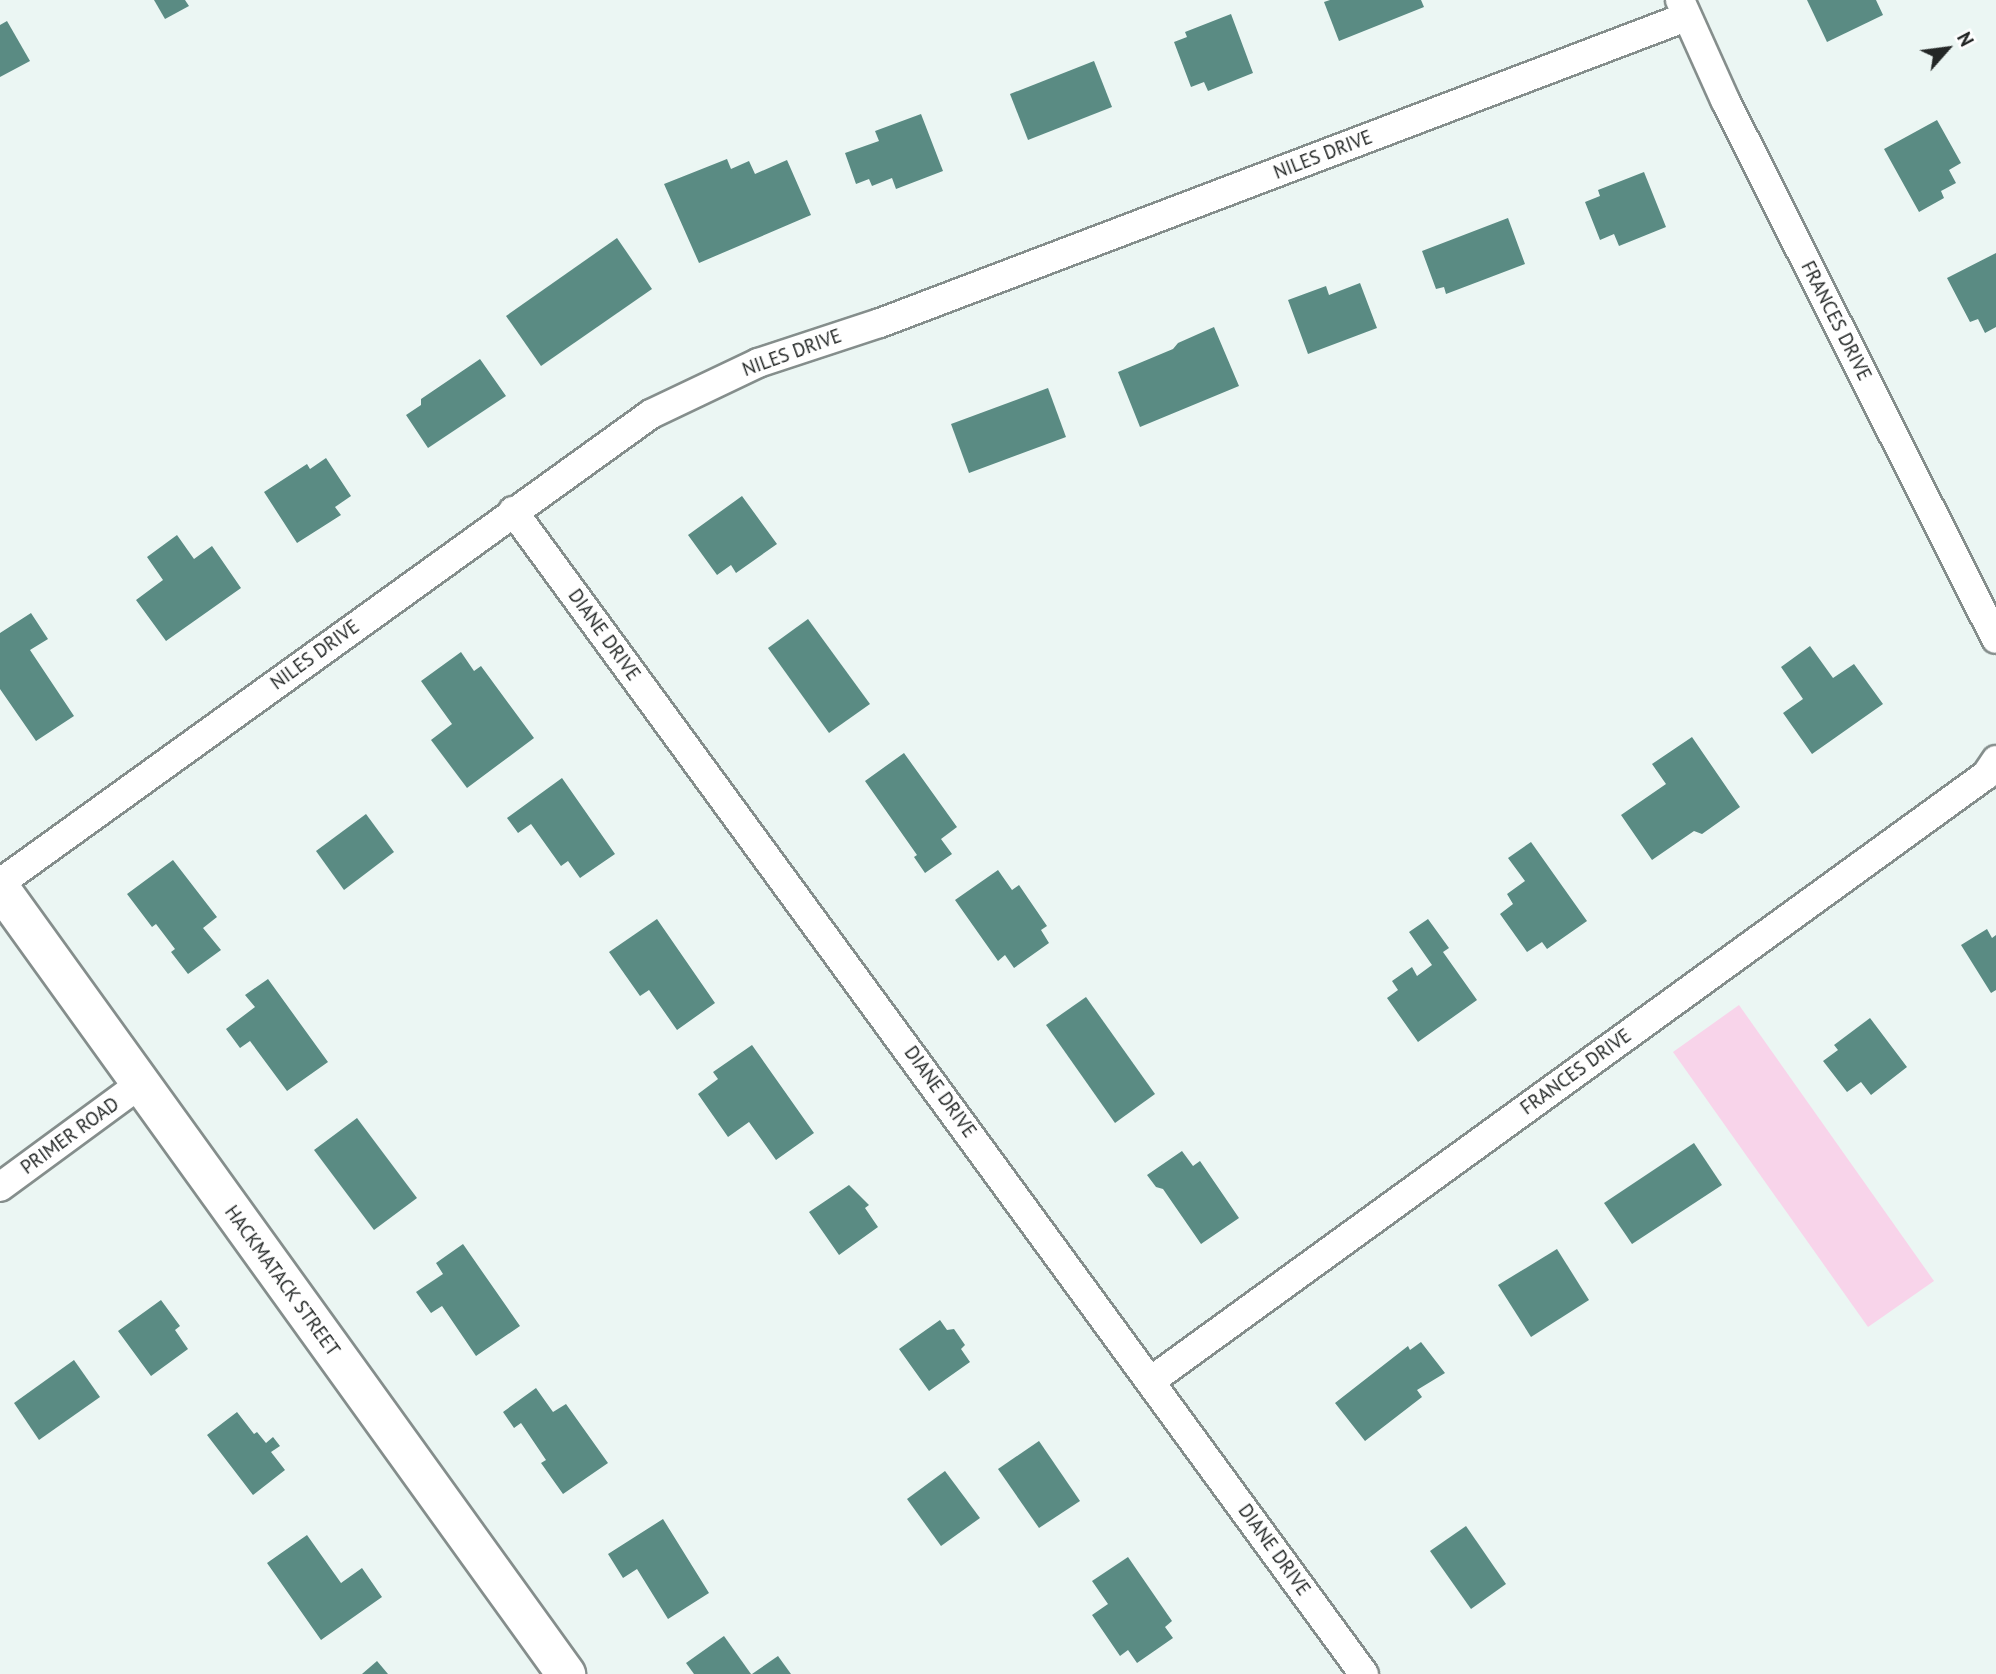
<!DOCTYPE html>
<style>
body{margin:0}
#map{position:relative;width:1996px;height:1674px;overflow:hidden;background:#ebf6f3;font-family:"PT Sans",sans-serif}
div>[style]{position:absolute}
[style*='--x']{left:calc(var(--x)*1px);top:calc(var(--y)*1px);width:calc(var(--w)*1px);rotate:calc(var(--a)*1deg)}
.green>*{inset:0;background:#f8d4ea}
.building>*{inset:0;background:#5a8b83}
.roads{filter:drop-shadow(2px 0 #858e8c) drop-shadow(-2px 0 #858e8c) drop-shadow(0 2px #858e8c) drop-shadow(0 -2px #858e8c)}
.street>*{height:28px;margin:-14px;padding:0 14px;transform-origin:14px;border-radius:14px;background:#fff}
.secondary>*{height:38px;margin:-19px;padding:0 19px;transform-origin:19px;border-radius:19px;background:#fff}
span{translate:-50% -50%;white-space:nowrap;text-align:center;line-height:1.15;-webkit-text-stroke:5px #fff;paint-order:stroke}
.street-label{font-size:19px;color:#232726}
.north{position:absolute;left:1912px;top:14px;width:70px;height:70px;-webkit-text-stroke:5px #fff;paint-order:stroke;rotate:62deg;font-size:19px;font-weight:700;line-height:28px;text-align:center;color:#232726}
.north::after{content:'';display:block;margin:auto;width:24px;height:32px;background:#232726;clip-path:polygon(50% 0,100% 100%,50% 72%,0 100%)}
</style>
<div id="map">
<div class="green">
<i style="clip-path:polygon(1739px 1005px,1934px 1281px,1868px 1327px,1673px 1052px)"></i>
</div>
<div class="building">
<i style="clip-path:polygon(154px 0,185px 0,189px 6px,165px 19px)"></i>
<i style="clip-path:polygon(1330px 0,1421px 0,1424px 7px,1339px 41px,1324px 2px)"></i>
<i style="clip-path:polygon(1807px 0,1876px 0,1883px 15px,1827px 42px)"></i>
<i style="clip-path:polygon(1231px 14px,1253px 73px,1208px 91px,1204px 82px,1191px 87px,1174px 42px,1187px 37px,1185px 32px)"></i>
<i style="clip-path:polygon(7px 21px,30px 61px,0 77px,0 25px)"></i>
<i style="clip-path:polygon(1094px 61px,1112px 107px,1028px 140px,1010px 94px)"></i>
<i style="clip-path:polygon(921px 114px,943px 171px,896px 189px,892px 178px,872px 186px,869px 179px,856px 184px,845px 153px,879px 141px,875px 131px)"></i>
<i style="clip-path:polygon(1937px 120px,1961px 163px,1949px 170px,1956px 183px,1941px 191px,1944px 198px,1919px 212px,1884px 149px)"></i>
<i style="clip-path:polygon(727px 159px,731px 169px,749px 161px,755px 174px,787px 160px,811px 215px,699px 263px,664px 184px)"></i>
<i style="clip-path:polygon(1644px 172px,1666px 227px,1619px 246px,1614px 234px,1600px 240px,1585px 202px,1600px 196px,1598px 190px)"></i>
<i style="clip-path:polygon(1508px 218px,1525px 264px,1446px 294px,1444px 287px,1436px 289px,1422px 251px)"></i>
<i style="clip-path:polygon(617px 238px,652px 289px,541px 366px,506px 316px)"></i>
<i style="clip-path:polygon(1996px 253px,1996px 327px,1985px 333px,1978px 319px,1970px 322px,1947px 278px)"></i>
<i style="clip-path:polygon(1360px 283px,1377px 328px,1308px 354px,1288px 300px,1326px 286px,1329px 295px)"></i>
<i style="clip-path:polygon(1214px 327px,1239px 386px,1140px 427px,1118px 372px,1173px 349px,1178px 343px)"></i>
<i style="clip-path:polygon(480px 359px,506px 396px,428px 448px,406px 415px,421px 405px,421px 399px)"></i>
<i style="clip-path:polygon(1048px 388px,1066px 437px,969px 473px,951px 424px)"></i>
<i style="clip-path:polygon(326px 458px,351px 496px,335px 507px,341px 515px,297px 543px,264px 492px,307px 464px,310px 469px)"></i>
<i style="clip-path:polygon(742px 496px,777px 544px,736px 573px,731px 565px,717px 575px,688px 535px)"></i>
<i style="clip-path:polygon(177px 535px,194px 559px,212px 546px,241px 588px,166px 641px,136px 600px,163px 580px,147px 557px)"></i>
<i style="clip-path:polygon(31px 613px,48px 639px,30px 650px,74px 716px,36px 741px,0 689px,0 633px)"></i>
<i style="clip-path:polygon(808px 619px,870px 704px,829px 733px,768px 648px)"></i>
<i style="clip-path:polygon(1810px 646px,1833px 678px,1854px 664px,1883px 704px,1812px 754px,1783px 713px,1803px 699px,1781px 667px)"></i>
<i style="clip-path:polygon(461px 652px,474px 671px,481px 666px,534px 738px,467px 788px,431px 740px,452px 724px,421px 681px)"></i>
<i style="clip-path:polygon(1692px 737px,1740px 807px,1702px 834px,1694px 831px,1652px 860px,1621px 815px,1666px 784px,1652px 764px)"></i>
<i style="clip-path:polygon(904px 753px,957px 827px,941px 839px,952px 854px,925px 873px,914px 857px,917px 855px,865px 781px)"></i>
<i style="clip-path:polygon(562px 778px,615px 854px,580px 878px,568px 861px,561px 866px,531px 824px,518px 833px,507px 818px)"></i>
<i style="clip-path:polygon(366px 814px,394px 852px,344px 890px,316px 851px)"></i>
<i style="clip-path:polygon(1531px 842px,1587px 921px,1547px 949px,1542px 942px,1527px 952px,1500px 914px,1513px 904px,1507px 894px,1525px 881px,1508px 858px)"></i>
<i style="clip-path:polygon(173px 860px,217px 917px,203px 928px,221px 950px,188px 974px,171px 952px,175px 949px,156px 924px,152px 927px,127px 894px)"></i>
<i style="clip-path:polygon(998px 870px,1012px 890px,1019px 885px,1047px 926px,1041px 930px,1049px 943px,1014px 968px,1005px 955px,998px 961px,955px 900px)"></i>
<i style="clip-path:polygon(657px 919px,715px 1003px,677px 1030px,649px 990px,640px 996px,609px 952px)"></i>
<i style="clip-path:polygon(1428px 919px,1449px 948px,1443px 952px,1477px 1000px,1418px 1042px,1387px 998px,1398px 990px,1392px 981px,1412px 967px,1417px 976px,1432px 965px,1409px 932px)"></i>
<i style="clip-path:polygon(1987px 929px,1992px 938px,1996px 935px,1996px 990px,1991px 993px,1961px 945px)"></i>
<i style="clip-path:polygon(268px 979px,328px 1062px,287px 1091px,250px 1041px,240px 1048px,226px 1029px,255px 1007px,245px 995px)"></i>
<i style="clip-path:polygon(1086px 997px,1155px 1094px,1115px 1123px,1046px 1025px)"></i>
<i style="clip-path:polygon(1870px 1018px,1907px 1067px,1871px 1095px,1861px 1082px,1847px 1092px,1823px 1061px,1838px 1050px,1834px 1045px)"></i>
<i style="clip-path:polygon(752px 1045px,814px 1133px,776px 1160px,749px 1122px,728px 1137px,698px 1094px,718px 1079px,713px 1072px)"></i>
<i style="clip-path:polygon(357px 1118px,417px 1198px,374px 1230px,314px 1150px)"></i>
<i style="clip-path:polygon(1694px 1143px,1722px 1185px,1632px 1244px,1604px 1203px)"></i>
<i style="clip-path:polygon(1182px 1151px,1193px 1166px,1200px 1161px,1239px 1218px,1201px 1244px,1163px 1189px,1156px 1187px,1147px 1175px)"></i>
<i style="clip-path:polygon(849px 1185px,869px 1205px,865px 1208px,878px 1227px,839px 1255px,809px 1212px)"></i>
<i style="clip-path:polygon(463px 1244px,520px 1326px,476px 1356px,442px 1306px,431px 1313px,416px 1292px,443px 1274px,436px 1263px)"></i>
<i style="clip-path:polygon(1557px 1249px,1589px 1300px,1531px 1337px,1498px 1285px)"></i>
<i style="clip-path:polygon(161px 1300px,180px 1326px,175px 1330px,188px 1349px,151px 1376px,118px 1331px)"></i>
<i style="clip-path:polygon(940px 1320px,947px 1330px,954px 1329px,965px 1345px,961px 1349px,970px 1362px,929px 1391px,899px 1349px)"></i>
<i style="clip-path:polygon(1421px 1342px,1445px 1373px,1417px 1390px,1422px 1397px,1365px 1441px,1335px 1403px,1408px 1346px,1410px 1350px)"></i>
<i style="clip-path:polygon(74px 1360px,100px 1397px,39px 1440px,14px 1403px)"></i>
<i style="clip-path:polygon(536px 1388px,553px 1412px,566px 1404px,608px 1463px,563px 1494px,541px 1463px,546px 1460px,521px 1423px,514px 1428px,503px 1412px)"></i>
<i style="clip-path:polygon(237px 1412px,254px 1434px,257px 1432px,266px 1443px,273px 1437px,280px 1446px,271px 1452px,285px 1470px,253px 1495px,207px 1435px)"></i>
<i style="clip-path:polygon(1039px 1441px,1080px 1501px,1039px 1528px,998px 1469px)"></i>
<i style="clip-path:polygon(945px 1471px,980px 1518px,941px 1546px,907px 1499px)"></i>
<i style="clip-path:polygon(663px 1519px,709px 1593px,668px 1619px,637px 1569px,623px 1578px,608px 1554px)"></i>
<i style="clip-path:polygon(1466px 1526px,1506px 1584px,1471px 1609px,1430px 1551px)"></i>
<i style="clip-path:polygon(307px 1535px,341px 1583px,362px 1568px,382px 1597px,321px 1640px,267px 1563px)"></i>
<i style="clip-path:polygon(1128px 1557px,1172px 1621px,1165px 1627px,1173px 1638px,1137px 1663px,1128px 1650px,1120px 1656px,1092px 1615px,1108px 1604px,1092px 1581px)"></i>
<i style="clip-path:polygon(724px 1636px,751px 1674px,694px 1674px,686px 1663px)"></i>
<i style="clip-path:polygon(778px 1656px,791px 1674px,752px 1674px)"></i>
<i style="clip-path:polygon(377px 1661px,388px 1674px,362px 1674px)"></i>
</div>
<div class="roads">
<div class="street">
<i style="--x:1680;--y:0;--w:110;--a:65.8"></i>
<i style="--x:1725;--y:100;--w:603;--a:63.31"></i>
<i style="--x:513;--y:511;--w:1441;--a:53.81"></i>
<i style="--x:0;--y:883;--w:802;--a:-35.77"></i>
<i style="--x:651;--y:414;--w:119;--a:-25.5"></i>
<i style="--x:758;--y:363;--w:128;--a:-18.2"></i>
<i style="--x:880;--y:323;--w:862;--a:-20.79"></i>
<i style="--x:0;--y:1187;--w:174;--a:-36.3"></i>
<i style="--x:1152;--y:1380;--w:1030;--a:-35.96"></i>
<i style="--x:1986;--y:775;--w:18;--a:-56"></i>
</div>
<div class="secondary">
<i style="--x:0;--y:888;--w:969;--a:54.24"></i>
</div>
</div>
<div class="street-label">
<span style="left:1323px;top:155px;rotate:-21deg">NILES DRIVE</span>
<span style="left:1836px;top:321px;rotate:63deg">FRANCES DRIVE</span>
<span style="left:792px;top:353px;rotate:-20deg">NILES DRIVE</span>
<span style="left:604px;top:635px;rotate:54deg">DIANE DRIVE</span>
<span style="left:315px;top:655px;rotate:-36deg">NILES DRIVE</span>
<span style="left:1576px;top:1072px;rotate:-36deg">FRANCES DRIVE</span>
<span style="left:940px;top:1092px;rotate:54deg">DIANE DRIVE</span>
<span style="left:70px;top:1136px;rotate:-36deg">PRIMER ROAD</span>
<span style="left:282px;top:1281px;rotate:54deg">HACKMATACK STREET</span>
<span style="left:1274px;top:1550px;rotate:54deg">DIANE DRIVE</span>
</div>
<div class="north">N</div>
</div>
